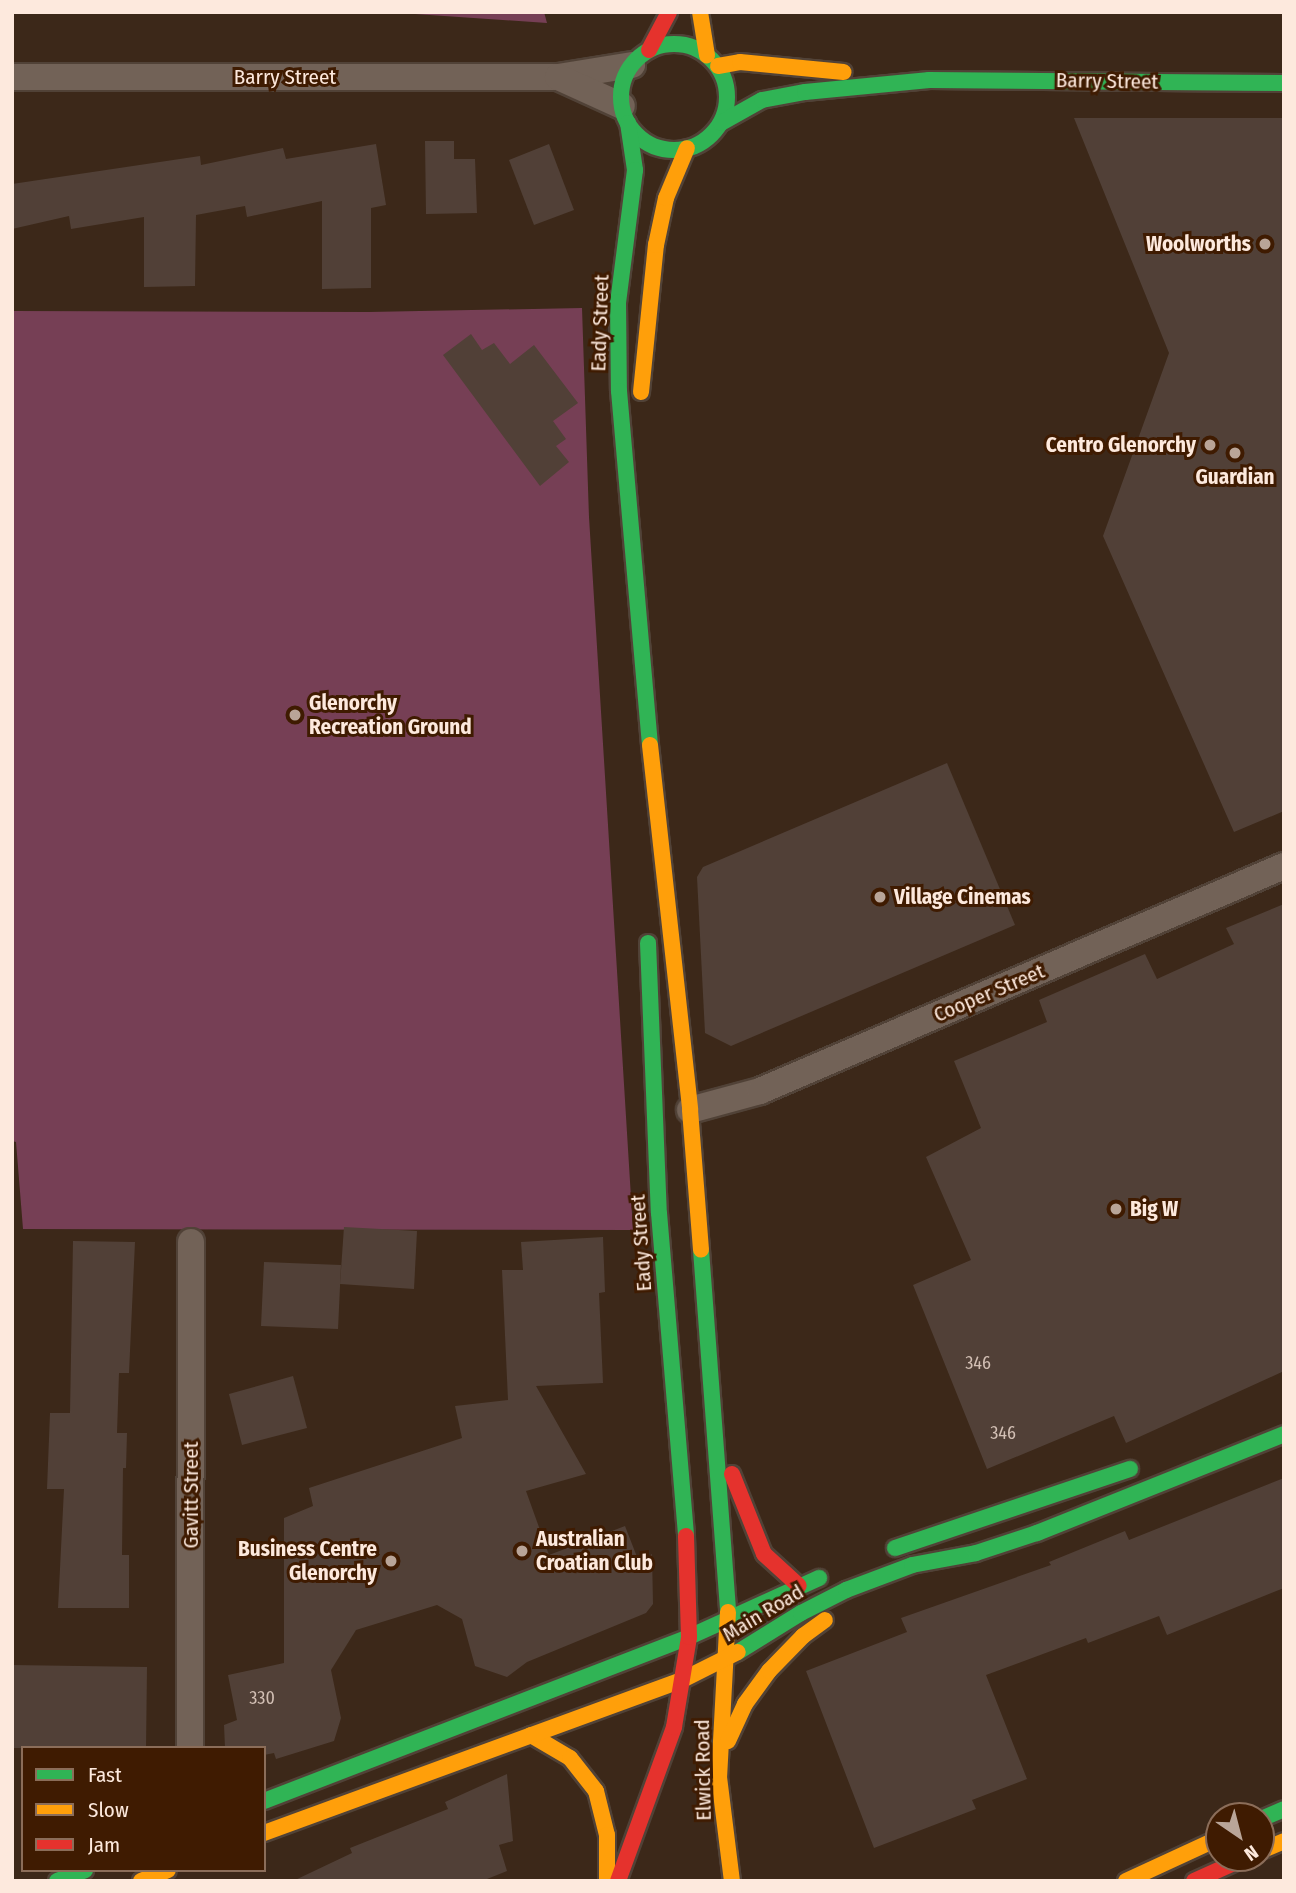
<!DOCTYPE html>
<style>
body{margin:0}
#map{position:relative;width:1296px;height:1893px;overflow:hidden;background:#3c2819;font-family:"Fira Sans Condensed",sans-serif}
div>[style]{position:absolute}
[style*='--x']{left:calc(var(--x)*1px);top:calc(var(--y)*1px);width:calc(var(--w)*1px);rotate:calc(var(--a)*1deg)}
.green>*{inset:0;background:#763f55}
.building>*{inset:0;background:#514037}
.roads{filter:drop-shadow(2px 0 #514237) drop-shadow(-2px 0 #514237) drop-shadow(0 2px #514237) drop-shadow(0 -2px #514237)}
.street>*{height:26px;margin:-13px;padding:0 13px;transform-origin:13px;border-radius:13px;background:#726257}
.fast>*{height:16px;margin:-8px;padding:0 8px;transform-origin:8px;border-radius:8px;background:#30b455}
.fast>.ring{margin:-8px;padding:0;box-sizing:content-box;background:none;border:16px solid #30b455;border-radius:50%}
.slow>*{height:16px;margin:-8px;padding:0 8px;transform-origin:8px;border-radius:8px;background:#ff9f0a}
.jam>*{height:16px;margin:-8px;padding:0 8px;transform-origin:8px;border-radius:8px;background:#e5322d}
.dots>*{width:19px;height:19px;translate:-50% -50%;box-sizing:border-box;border:4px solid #3f1b01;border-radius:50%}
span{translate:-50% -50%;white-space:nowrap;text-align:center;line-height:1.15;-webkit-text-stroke:6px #3f1b01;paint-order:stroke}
.number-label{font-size:18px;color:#d2bfb4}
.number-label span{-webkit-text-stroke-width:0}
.street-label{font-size:21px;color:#fde9dd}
.poi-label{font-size:21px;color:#fde9dd;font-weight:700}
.right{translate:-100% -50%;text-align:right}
.left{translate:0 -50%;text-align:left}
.frame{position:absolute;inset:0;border:14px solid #fde9dd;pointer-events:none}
.legend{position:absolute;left:21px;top:1746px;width:245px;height:126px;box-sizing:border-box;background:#3f1b01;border:2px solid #8b6d59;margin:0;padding:9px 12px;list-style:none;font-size:21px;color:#fde9dd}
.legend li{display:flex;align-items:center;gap:14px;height:35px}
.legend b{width:35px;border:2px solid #8b6d59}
.north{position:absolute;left:1205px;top:1802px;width:70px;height:70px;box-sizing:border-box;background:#3f1b01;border:2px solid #8b6d59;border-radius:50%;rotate:145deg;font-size:19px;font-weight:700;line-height:28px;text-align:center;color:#fde9dd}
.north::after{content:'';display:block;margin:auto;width:24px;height:32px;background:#b9a598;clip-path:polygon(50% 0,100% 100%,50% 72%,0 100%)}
</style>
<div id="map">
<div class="green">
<i style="clip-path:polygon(415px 12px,544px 12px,547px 23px,415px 14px)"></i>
<i style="clip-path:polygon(582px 308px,589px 517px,633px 1230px,23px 1229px,16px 1142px,12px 1141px,12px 311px,369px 312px)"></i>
</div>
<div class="building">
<i style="clip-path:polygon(1074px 118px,1284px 118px,1284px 811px,1234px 832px,1103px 536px,1169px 353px)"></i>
<i style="clip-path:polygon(425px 141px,454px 141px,454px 159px,475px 159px,477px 213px,426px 214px)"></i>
<i style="clip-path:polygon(376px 144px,386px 205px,371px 208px,371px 288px,322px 289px,322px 201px,247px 217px,245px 206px,196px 215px,195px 286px,144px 287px,144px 217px,71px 229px,69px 216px,12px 229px,12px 184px,200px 156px,201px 165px,283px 148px,286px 159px)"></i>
<i style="clip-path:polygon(549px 144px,574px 210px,534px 225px,509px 160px)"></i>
<i style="clip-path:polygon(471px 334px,482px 350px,494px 343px,510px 364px,534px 345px,578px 403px,553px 421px,566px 439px,556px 446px,569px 462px,540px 486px,443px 355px)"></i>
<i style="clip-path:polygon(947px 763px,1015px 925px,731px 1046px,705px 1033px,697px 877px,703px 867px)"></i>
<i style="clip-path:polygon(1284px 904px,1284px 1371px,1126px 1443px,1114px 1416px,987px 1469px,913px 1285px,971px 1260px,926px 1157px,981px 1128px,954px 1061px,1047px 1022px,1039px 1000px,1145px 954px,1157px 979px,1234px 944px,1226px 928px)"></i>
<i style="clip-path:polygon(344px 1227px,417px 1231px,414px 1289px,340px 1284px)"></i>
<i style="clip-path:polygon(603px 1237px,605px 1292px,599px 1293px,603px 1383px,536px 1386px,586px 1474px,526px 1491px,549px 1555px,625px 1526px,639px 1562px,652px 1554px,653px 1604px,646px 1613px,527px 1662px,507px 1677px,475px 1666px,462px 1619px,437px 1605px,356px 1630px,331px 1670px,341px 1718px,334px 1741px,276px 1759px,274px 1753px,264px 1755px,264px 1748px,225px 1748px,224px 1725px,237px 1720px,228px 1675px,284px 1663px,284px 1518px,313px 1506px,309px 1488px,462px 1438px,455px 1406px,508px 1400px,502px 1270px,523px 1270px,521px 1242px)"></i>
<i style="clip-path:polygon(73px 1241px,135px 1242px,129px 1373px,119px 1373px,117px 1433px,127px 1433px,126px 1468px,123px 1468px,122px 1555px,129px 1555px,129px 1608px,58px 1608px,64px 1489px,47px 1489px,50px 1413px,70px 1413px)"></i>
<i style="clip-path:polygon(264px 1262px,341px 1265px,338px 1329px,261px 1326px)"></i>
<i style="clip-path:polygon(293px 1376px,307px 1428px,242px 1445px,229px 1394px)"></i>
<i style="clip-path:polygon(1284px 1478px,1284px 1588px,1167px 1635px,1159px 1616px,1088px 1643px,1086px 1638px,986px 1675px,1027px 1779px,972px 1800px,976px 1809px,874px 1848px,806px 1671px,907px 1632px,901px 1618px,1051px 1565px,1049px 1562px,1125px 1531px,1129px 1540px)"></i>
<i style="clip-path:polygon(12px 1665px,147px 1667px,146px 1748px,12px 1748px)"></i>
<i style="clip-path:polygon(507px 1774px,513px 1841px,499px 1845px,507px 1871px,482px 1881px,293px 1881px,352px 1853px,350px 1848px,448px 1809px,445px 1802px)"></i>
</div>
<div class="roads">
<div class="street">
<i style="--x:12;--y:77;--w:546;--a:0"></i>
<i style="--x:558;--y:77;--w:75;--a:-9.2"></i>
<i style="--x:558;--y:77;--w:70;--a:24.4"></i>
<i style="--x:690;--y:1110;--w:73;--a:-15.2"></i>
<i style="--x:760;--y:1091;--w:570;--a:-23.24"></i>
<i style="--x:190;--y:1748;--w:506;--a:-89.89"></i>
</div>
<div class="fast">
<i class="ring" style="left:621px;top:44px;width:90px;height:90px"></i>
<i style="--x:628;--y:123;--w:48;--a:81.5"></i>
<i style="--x:635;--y:170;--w:133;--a:97.3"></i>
<i style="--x:618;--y:302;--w:89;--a:89.4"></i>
<i style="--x:619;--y:391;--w:355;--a:85"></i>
<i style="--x:721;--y:123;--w:47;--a:-29.3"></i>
<i style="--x:762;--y:100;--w:44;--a:-10.5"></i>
<i style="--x:805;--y:92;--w:125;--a:-5.5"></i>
<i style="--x:929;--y:80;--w:355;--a:0.5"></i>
<i style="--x:648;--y:943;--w:270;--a:87.7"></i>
<i style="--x:659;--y:1213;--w:324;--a:85.2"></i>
<i style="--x:701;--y:1250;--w:363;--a:85.7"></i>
<i style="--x:895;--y:1548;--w:248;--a:-18.6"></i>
<i style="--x:738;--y:1652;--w:74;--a:-31.8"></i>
<i style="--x:801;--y:1613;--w:51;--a:-27.1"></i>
<i style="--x:846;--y:1590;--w:71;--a:-20.7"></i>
<i style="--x:912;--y:1565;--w:65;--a:-10.6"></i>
<i style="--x:976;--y:1553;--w:64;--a:-18.2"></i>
<i style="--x:1037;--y:1533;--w:266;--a:-21.8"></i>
<i style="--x:264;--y:1801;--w:456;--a:-21.1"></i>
<i style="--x:689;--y:1637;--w:143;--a:-24.4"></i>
<i style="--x:1261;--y:1819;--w:25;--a:-23"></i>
<i style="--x:57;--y:1881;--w:30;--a:-21"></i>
</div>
<div class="slow">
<i style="--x:700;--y:12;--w:44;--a:80.8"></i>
<i style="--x:718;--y:66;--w:22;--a:-10"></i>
<i style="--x:740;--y:62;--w:104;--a:5.5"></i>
<i style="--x:641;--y:392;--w:148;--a:-84.2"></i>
<i style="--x:656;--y:245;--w:48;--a:-78"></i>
<i style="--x:666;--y:198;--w:54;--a:-67.2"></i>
<i style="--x:650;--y:745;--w:367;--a:83.7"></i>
<i style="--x:690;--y:1110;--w:140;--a:85.5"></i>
<i style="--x:728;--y:1612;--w:165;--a:93.1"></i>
<i style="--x:719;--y:1777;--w:105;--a:82.9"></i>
<i style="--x:531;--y:1735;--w:45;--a:30.5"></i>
<i style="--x:570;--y:1758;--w:42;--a:51.8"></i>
<i style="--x:596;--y:1791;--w:45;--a:76"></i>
<i style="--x:607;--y:1835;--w:46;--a:90"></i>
<i style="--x:728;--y:1741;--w:41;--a:-65.3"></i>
<i style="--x:745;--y:1704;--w:41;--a:-54"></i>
<i style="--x:769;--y:1671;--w:49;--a:-45.8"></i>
<i style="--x:803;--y:1636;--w:27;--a:-36"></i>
<i style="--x:264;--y:1833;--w:447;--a:-20.1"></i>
<i style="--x:684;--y:1679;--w:60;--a:-26.6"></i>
<i style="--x:1261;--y:1851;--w:25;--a:-23"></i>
<i style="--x:141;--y:1881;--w:29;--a:-22"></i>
<i style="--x:1126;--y:1881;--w:102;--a:-24.8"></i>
</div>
<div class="jam">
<i style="--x:649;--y:50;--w:43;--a:-62.2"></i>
<i style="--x:732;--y:1474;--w:86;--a:68.2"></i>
<i style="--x:764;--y:1554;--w:47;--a:42.4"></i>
<i style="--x:618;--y:1881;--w:164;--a:-70"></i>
<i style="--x:674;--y:1727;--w:91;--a:-80.5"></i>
<i style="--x:689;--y:1637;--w:101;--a:-91.7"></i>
<i style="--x:1194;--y:1881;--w:56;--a:-24.3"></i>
</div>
</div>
<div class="dots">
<i style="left:1265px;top:244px;background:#b9a598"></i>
<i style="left:1210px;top:445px;background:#b9a598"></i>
<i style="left:1235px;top:453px;background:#b9a598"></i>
<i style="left:295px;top:715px;background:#b9a598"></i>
<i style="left:880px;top:897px;background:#b9a598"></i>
<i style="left:1116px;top:1209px;background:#b9a598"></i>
<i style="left:522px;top:1551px;background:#b9a598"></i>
<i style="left:391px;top:1561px;background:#b9a598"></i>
</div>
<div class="number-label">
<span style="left:978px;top:1363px">346</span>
<span style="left:1003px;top:1433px">346</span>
<span style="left:262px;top:1698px">330</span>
</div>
<div class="street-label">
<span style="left:285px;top:77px">Barry Street</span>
<span style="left:1107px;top:81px;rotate:1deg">Barry Street</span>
<span style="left:600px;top:323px;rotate:-88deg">Eady Street</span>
<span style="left:989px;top:993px;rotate:-23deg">Cooper Street</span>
<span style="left:641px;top:1243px;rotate:-94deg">Eady Street</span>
<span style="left:191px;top:1495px;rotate:-90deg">Gavitt Street</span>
<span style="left:763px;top:1613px;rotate:-31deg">Main Road</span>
<span style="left:703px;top:1770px;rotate:-91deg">Elwick Road</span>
</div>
<div class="poi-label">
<span class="right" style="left:1251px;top:244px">Woolworths</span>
<span class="right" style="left:1196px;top:445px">Centro Glenorchy</span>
<span style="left:1235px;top:477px">Guardian</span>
<span class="left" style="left:309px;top:715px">Glenorchy<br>Recreation Ground</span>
<span class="left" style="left:894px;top:897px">Village Cinemas</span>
<span class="left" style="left:1130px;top:1209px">Big W</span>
<span class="left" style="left:536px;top:1551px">Australian<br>Croatian Club</span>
<span class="right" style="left:377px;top:1561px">Business Centre<br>Glenorchy</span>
</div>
<div class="frame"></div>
<ul class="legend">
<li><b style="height:9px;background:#30b455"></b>Fast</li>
<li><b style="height:9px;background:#ff9f0a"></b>Slow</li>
<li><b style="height:9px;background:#e5322d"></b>Jam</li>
</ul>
<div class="north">N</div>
</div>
